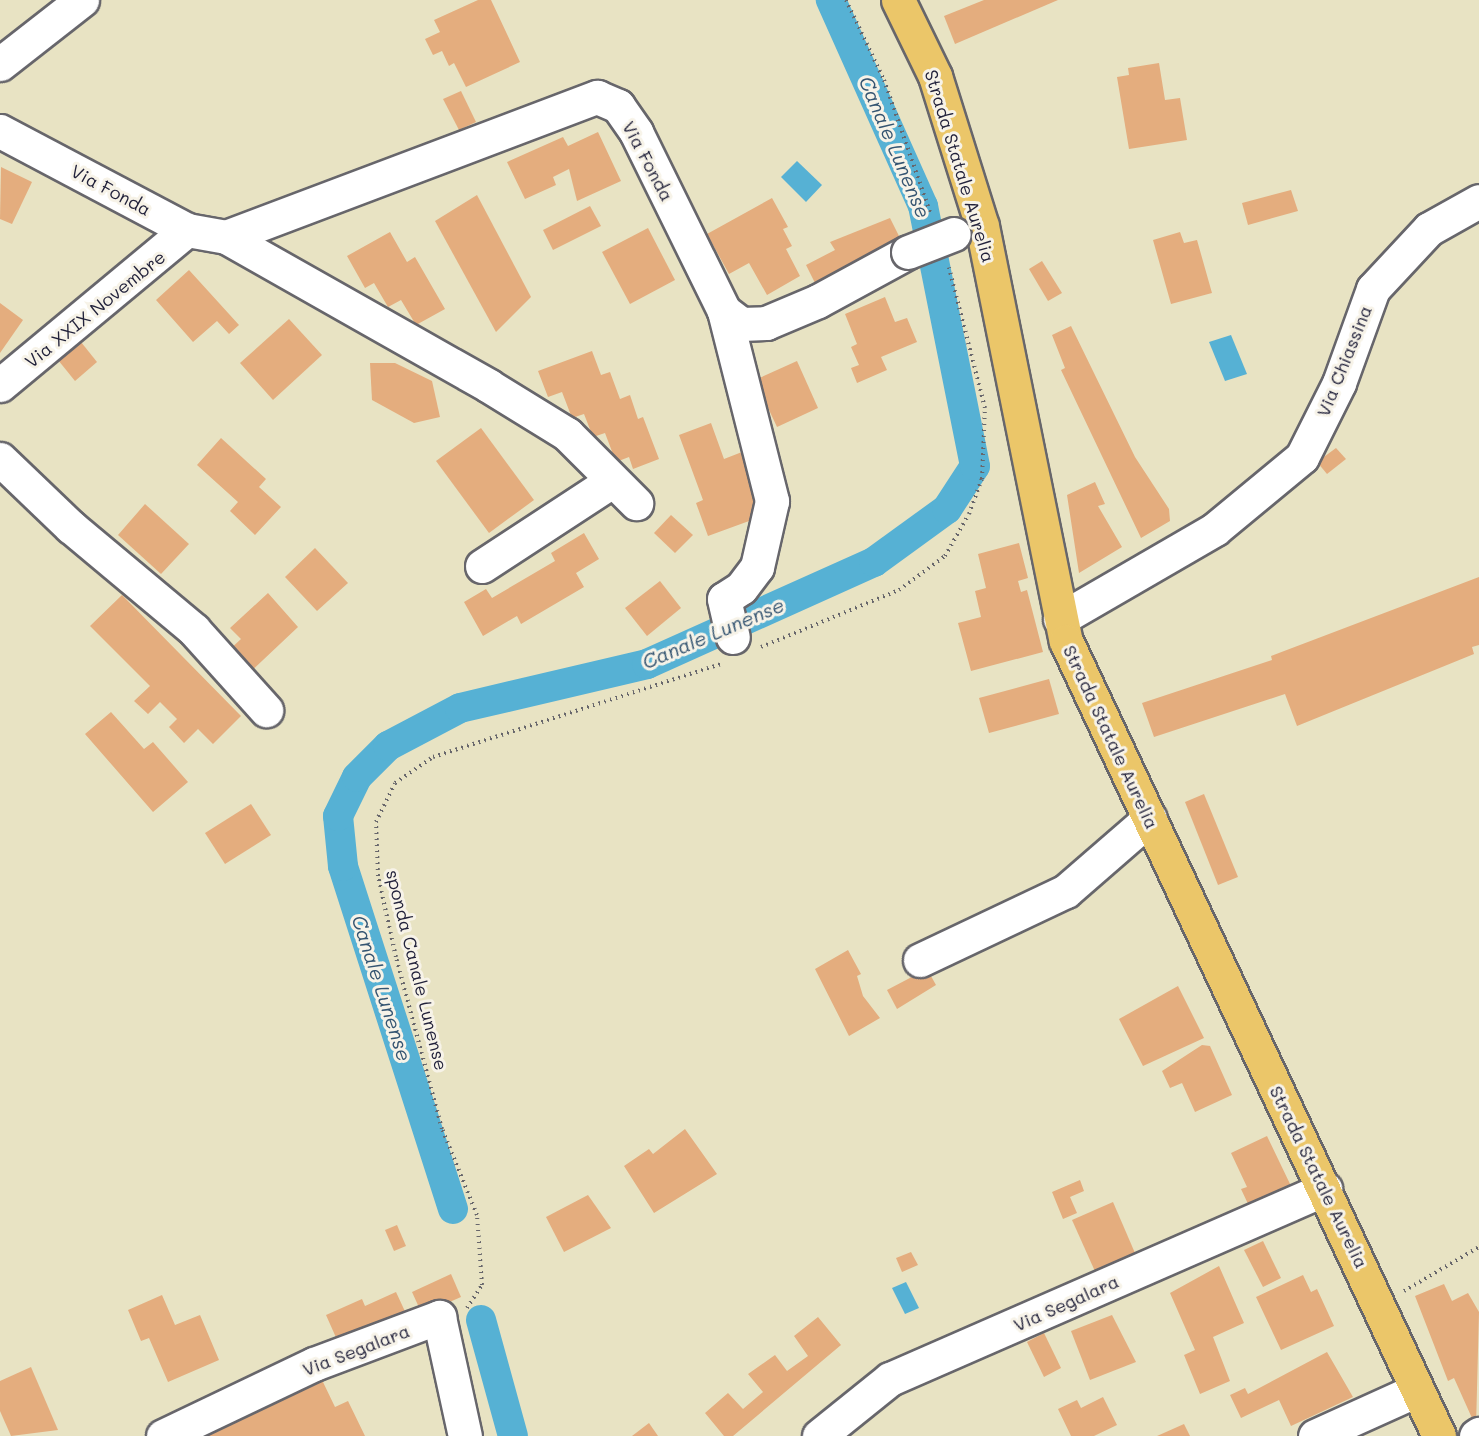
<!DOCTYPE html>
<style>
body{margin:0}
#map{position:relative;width:1479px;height:1436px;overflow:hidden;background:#e8e3c3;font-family:Mali,sans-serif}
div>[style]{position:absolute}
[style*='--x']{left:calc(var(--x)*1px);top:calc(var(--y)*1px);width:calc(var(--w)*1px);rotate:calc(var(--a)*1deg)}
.water>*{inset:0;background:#56b1d4}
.canal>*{height:30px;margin:-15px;padding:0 15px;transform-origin:15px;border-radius:15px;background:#56b1d4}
.building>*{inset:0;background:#e4ad7e}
.path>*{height:4px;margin-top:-2px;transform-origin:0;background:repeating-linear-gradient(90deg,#67666b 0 1.5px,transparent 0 6px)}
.roads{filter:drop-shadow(2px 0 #67666b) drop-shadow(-2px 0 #67666b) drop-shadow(0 2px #67666b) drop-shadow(0 -2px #67666b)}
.minor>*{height:33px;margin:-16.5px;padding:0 16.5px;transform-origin:16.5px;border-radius:16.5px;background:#fff}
.major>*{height:33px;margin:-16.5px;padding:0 16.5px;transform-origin:16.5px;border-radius:16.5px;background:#ebc669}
.bridges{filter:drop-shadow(2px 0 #67666b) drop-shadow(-2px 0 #67666b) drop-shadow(0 2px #67666b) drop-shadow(0 -2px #67666b)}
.minor-bridge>*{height:33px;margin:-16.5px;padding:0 16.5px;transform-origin:16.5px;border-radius:16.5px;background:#fff}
span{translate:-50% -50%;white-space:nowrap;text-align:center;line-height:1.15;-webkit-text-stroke:6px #f7f3e8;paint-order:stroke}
.street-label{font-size:18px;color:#22223b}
.water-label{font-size:20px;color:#345471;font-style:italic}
</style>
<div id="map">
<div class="water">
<i style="clip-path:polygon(797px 161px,822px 185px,806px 202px,781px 177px)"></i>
<i style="clip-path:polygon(1231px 335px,1247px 374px,1225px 381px,1209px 342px)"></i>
<i style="clip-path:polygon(906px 1282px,919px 1308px,905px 1314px,892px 1288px)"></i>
</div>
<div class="canal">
<i style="--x:453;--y:1209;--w:360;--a:-107.8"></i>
<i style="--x:343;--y:866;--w:50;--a:-95.7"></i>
<i style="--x:338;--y:816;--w:43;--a:-64"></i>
<i style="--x:357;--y:777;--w:44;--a:-45"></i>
<i style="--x:388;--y:746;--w:81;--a:-27.8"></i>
<i style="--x:460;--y:708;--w:192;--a:-13.2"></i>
<i style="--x:647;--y:664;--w:249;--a:-24.2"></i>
<i style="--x:874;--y:562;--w:90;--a:-36"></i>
<i style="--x:947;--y:509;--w:51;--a:-56.9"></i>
<i style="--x:975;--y:466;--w:265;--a:-101.3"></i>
<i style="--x:923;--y:206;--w:226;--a:-114.1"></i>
<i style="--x:481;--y:1320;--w:120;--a:74.6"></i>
</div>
<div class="building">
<i style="clip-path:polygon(478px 0,491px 0,520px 62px,466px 87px,454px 63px,449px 66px,442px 51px,433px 55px,425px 39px,440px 32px,434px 20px)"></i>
<i style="clip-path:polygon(984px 0,1058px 0,955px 44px,944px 16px)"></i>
<i style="clip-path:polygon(1159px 63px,1165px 100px,1180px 98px,1187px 140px,1129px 149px,1117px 77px,1129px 75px,1128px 68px)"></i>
<i style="clip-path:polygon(461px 91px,476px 122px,459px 130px,443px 99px)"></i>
<i style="clip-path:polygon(598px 132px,621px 181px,577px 201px,569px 169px,553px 177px,556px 185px,525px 199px,507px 162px,563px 137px,568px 146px)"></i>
<i style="clip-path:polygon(1px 167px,32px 182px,12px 224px,0 219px)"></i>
<i style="clip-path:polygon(1291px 190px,1298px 211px,1248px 225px,1242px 203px)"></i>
<i style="clip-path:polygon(477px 195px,531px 297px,496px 332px,435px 221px)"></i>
<i style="clip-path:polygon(772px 198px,788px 227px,783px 229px,792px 246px,786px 249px,800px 276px,767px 295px,749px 263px,729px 274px,707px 234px)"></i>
<i style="clip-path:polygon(590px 206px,601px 226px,553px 250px,543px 230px)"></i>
<i style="clip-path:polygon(890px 218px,903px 244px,817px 287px,806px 265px,835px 250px,830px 242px)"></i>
<i style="clip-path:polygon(648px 228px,675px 280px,630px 304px,602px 252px)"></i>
<i style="clip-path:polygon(390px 232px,407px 262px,415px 257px,445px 309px,416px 325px,401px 300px,388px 307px,374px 283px,365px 288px,347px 256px)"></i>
<i style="clip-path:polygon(1180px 232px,1184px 243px,1197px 240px,1212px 293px,1171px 304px,1153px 240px)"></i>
<i style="clip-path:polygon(1042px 261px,1062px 293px,1048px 301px,1029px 269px)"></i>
<i style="clip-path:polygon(189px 270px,239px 325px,229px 334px,217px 321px,193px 342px,156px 300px)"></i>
<i style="clip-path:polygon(885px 297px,895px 322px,907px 318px,917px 342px,881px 357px,887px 370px,857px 383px,851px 368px,859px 365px,851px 347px,857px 344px,845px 314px)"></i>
<i style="clip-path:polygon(0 303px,23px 320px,0 353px)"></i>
<i style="clip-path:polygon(289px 319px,322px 355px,273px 400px,240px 363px)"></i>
<i style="clip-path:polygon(1071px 326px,1135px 457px,1169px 509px,1170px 521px,1141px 538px,1061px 370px,1065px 368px,1052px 335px)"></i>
<i style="clip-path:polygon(77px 337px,97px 362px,75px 381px,54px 355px)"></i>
<i style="clip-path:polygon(592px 351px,601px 375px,610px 372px,620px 399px,630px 395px,638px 419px,643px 417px,659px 459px,633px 469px,629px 457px,616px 462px,605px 433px,593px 437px,584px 414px,572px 418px,562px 392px,548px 397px,538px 371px)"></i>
<i style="clip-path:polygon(797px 361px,818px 408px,777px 427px,755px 380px)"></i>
<i style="clip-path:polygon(370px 363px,395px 363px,432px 381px,440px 417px,414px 423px,372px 400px)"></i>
<i style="clip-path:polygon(711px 423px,724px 459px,742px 452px,760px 517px,708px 536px,696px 503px,703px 500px,679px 435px)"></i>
<i style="clip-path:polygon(481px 428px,534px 500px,489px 533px,436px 461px)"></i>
<i style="clip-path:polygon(221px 438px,266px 479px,259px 487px,281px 507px,255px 535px,230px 511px,238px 502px,197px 465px)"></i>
<i style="clip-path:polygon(1336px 448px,1346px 459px,1327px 474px,1317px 462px)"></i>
<i style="clip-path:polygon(1095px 482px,1105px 504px,1098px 506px,1122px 547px,1079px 573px,1067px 495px)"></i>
<i style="clip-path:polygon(145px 504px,189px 544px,161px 574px,118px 535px)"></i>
<i style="clip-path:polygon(671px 515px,693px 535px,675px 553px,654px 533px)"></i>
<i style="clip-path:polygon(584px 533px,599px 559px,576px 573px,584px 587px,521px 624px,517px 616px,483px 636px,464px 602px,486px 589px,492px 598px,555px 561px,551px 553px)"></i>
<i style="clip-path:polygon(1019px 543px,1028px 578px,1018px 581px,1021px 592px,1027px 590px,1043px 652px,971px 671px,958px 623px,981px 617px,975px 591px,986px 588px,978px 554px)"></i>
<i style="clip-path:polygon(315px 548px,348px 583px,317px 611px,285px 577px)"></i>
<i style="clip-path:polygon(1479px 577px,1479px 645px,1472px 647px,1474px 654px,1297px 726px,1285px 694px,1154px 737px,1142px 703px,1272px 660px,1271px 656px)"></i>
<i style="clip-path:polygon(660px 581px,681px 608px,647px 636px,625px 608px)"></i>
<i style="clip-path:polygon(268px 593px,298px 627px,247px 675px,227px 652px,241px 639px,230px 628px)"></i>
<i style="clip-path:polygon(122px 595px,241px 716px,213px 744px,198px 729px,184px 743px,169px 727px,177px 719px,160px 702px,148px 714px,134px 701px,150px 686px,90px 626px)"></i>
<i style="clip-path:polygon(1049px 679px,1059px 714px,989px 733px,979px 698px)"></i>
<i style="clip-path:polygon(111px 712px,144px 749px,153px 742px,188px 782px,153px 812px,85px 734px)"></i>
<i style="clip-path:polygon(1204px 794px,1238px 877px,1218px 885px,1185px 802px)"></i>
<i style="clip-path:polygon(251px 804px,271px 835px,225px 864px,205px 833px)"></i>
<i style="clip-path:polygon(848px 950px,861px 974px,857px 976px,863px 996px,880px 1018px,849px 1036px,815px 969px)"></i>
<i style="clip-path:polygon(927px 969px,936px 985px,897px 1009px,887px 990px)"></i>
<i style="clip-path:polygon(1178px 986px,1204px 1038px,1143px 1066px,1119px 1019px)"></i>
<i style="clip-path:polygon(1202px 1045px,1210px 1046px,1232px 1095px,1195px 1112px,1182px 1083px,1170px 1088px,1162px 1071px)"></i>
<i style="clip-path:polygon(685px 1129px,717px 1174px,654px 1213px,624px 1166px,649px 1149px,653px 1154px)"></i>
<i style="clip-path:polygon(1267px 1136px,1291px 1186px,1249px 1206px,1241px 1189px,1247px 1187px,1231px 1153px)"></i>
<i style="clip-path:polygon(1080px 1180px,1084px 1191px,1070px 1197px,1077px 1213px,1063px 1219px,1052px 1192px)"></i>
<i style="clip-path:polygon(588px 1195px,611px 1228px,564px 1252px,546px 1217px)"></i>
<i style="clip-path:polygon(1113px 1202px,1138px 1260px,1098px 1278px,1072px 1220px)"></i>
<i style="clip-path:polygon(397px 1225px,406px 1246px,394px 1251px,385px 1230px)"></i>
<i style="clip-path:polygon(1263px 1241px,1281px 1278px,1263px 1287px,1244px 1250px)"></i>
<i style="clip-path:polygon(911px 1252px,918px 1265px,902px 1272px,896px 1258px)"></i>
<i style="clip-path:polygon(1219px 1266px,1244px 1323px,1213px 1337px,1230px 1381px,1200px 1394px,1184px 1355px,1195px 1350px,1170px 1293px)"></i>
<i style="clip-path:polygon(451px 1274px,461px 1297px,422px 1314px,412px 1292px)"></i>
<i style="clip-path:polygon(1303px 1275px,1311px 1292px,1317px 1289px,1334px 1326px,1281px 1350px,1256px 1297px)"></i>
<i style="clip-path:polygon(1444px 1284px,1452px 1301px,1468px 1293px,1479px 1312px,1476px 1427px,1454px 1378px,1448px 1381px,1415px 1296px)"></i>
<i style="clip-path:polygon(396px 1292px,409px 1320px,342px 1351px,326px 1315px,362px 1299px,365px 1306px)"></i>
<i style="clip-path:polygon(162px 1295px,175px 1325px,200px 1315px,219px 1360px,168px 1382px,149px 1338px,141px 1341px,128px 1310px)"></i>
<i style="clip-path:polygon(1112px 1315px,1136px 1362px,1090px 1380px,1071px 1331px)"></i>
<i style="clip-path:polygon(818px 1317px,841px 1345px,733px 1436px,724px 1436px,705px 1413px,728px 1393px,743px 1409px,763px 1392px,748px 1374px,775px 1355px,787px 1371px,808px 1356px,794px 1336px)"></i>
<i style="clip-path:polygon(1044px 1333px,1061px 1368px,1044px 1377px,1027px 1342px)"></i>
<i style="clip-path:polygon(1327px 1352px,1353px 1397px,1291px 1426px,1279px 1400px,1241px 1418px,1230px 1395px,1245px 1388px,1248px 1394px)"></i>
<i style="clip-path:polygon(31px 1367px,58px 1430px,11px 1436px,0 1411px,0 1381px)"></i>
<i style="clip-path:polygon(307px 1374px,312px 1385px,322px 1380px,335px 1407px,348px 1401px,365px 1436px,206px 1436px,300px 1391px,295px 1380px)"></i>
<i style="clip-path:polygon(1103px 1397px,1117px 1425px,1094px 1436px,1071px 1436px,1058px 1409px,1077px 1400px,1081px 1408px)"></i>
<i style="clip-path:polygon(649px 1423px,658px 1436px,632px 1436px)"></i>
<i style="clip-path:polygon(1184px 1424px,1190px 1436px,1157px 1436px)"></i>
</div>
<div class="path">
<i style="--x:846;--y:0;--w:89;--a:64.6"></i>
<i style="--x:884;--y:80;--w:140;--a:70.8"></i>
<i style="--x:761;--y:647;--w:149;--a:-22.4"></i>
<i style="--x:899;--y:590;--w:57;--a:-36.5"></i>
<i style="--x:945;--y:556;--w:48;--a:-60.3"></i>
<i style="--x:969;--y:514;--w:37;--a:-70"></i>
<i style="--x:982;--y:479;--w:71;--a:-87.6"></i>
<i style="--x:985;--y:408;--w:145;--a:-104.4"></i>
<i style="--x:1404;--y:1291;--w:87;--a:-30.4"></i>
<i style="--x:467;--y:1308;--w:27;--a:-57"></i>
<i style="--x:482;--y:1285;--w:70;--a:-94.1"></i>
<i style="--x:477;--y:1215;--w:93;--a:-112.1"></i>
<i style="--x:442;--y:1129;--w:178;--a:-105"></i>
<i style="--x:396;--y:957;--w:83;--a:-102.5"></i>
<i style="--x:378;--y:876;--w:54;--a:-92.1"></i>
<i style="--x:376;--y:822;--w:43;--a:-64"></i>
<i style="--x:395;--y:783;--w:46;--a:-34.4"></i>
<i style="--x:433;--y:757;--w:303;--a:-17.9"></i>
</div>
<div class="roads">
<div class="minor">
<i style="--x:0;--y:64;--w:104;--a:-38"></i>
<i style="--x:0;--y:131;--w:212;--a:27.9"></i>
<i style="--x:187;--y:230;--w:40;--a:10"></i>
<i style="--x:226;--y:237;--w:302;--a:29.5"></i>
<i style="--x:489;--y:386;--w:92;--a:31.6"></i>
<i style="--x:567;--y:434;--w:98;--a:45"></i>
<i style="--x:226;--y:237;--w:397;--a:-20.7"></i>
<i style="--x:597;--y:97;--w:23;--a:23"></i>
<i style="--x:618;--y:106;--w:32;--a:55"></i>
<i style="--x:636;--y:132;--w:199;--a:63.8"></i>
<i style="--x:724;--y:311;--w:21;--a:37"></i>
<i style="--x:741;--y:324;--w:25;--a:-2"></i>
<i style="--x:766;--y:323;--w:56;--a:-22.9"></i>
<i style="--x:818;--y:301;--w:102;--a:-28.6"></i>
<i style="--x:724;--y:311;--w:196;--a:75.8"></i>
<i style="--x:772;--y:501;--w:68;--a:102.8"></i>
<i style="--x:757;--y:567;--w:26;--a:127"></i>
<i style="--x:741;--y:588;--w:20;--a:147"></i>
<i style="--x:724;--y:599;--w:39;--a:77"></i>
<i style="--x:0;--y:385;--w:243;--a:-39.7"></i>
<i style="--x:0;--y:459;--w:98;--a:43.8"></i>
<i style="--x:71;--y:527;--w:160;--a:39.9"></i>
<i style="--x:194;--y:630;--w:108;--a:48"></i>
<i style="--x:482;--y:566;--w:155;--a:-33.2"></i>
<i style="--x:1060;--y:619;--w:179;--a:-30.1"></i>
<i style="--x:1215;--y:529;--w:113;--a:-39.6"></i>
<i style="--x:1302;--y:457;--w:83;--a:-63.4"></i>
<i style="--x:1339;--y:383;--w:100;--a:-70.1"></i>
<i style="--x:1373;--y:289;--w:82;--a:-47"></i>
<i style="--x:1429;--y:229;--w:57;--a:-29.2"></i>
<i style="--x:920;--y:960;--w:161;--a:-25.3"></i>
<i style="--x:1066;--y:891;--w:111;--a:-41"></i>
<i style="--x:163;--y:1436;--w:167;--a:-25.5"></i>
<i style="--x:314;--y:1364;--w:134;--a:-20.6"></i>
<i style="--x:439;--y:1317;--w:122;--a:77.7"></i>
<i style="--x:819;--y:1436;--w:91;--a:-38.8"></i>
<i style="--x:890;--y:1379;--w:475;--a:-23.6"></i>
<i style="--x:1315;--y:1436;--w:112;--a:-24.3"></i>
<i style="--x:1476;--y:1436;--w:4;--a:-34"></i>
</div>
<div class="major">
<i style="--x:898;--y:0;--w:85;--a:64"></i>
<i style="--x:935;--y:76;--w:157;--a:72.6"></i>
<i style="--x:982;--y:226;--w:423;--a:78.6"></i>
<i style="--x:1066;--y:641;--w:878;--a:64.86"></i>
</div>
</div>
<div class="bridges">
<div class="minor-bridge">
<i style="--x:908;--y:252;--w:49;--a:-21.4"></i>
</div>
</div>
<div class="street-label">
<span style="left:648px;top:161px;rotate:62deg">Via Fonda</span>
<span style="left:960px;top:166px;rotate:73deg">Strada Statale Aurelia</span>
<span style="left:111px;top:190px;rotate:28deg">Via Fonda</span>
<span style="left:95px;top:309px;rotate:-39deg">Via XXIX Novembre</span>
<span style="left:1344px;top:361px;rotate:-68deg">Via Chiassina</span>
<span style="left:1111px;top:737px;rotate:65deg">Strada Statale Aurelia</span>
<span style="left:417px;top:970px;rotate:76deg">sponda Canale Lunense</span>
<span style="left:1319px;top:1177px;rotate:64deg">Strada Statale Aurelia</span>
<span style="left:1066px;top:1303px;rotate:-24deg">Via Segalara</span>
<span style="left:356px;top:1350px;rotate:-21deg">Via Segalara</span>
</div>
<div class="water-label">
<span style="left:895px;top:147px;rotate:67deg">Canale Lunense</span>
<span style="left:713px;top:633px;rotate:-23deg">Canale Lunense</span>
<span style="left:382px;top:988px;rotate:72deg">Canale Lunense</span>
</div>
</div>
